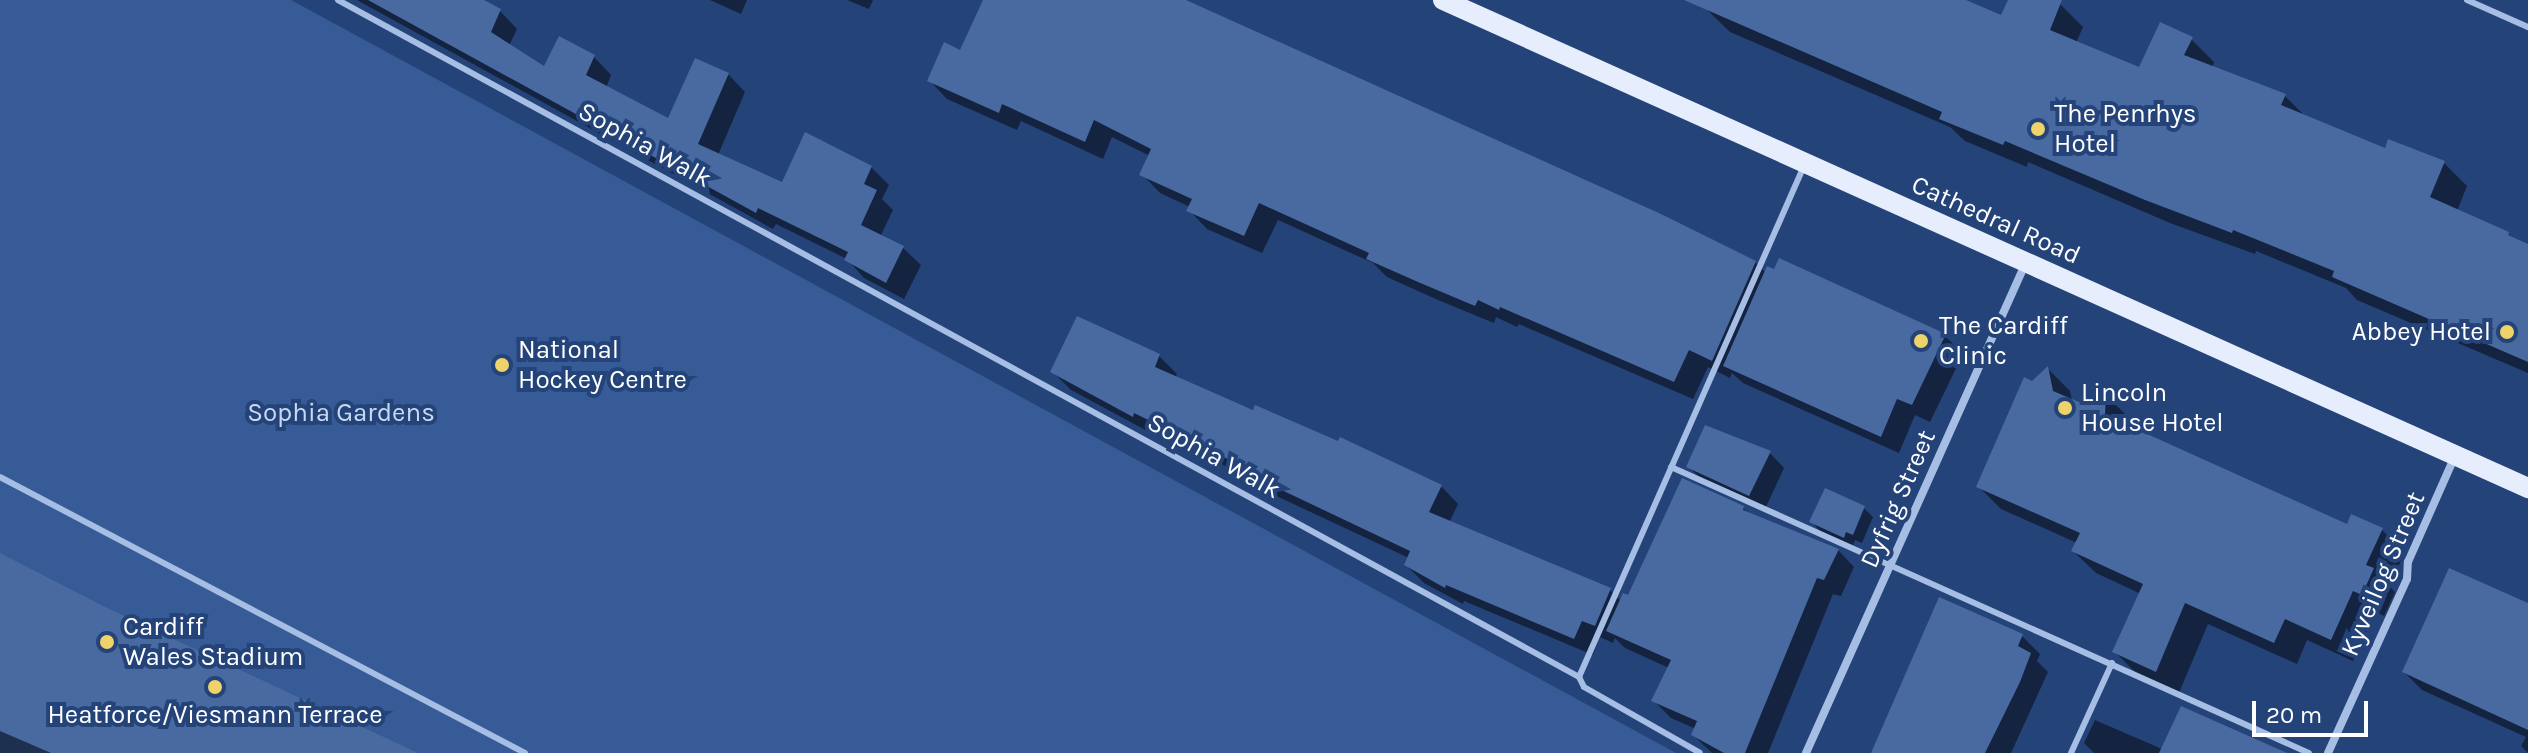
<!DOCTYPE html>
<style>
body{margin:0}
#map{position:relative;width:2528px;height:753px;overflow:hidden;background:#244379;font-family:Karla,sans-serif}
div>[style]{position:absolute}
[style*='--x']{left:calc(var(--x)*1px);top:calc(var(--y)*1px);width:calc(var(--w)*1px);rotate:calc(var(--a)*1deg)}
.green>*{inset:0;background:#375b97}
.shadow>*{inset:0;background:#0007}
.building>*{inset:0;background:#486aa0}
.service>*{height:6px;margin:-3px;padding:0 3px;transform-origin:3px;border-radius:3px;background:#a6bde4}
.minor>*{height:8px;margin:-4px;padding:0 4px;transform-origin:4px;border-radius:4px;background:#a6bde4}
.primary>*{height:20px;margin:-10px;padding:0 10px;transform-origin:10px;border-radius:10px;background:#e6edfc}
.dots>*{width:22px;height:22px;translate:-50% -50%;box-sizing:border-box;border:4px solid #244379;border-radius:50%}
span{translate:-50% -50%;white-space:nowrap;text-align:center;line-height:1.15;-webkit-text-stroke:8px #244379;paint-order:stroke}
.poi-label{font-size:26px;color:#fff}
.left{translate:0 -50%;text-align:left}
.right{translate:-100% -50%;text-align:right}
.street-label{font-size:26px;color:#fff}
.park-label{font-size:26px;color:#c9d9f3}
.scale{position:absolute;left:2252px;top:701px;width:116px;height:36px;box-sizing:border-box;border:4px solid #fff;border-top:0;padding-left:10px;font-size:24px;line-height:28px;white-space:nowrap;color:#fff;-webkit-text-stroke:6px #244379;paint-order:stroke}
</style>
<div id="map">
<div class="green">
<i style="clip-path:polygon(0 0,291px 0,1676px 753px,0 753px)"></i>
</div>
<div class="shadow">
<i style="clip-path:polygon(357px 0,475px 0,500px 11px,517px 29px,509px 46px,545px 68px,594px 57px,611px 75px,606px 88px,669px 121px,728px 74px,745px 92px,718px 155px,783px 185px,871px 167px,889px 185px,882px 199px,893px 210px,880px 237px,903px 248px,921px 265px,904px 299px,864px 278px,847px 259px,776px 224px,773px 229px)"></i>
<i style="clip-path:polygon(710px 0,747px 0,741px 14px)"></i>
<i style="clip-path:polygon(847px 0,873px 0,869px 9px)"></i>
<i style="clip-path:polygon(985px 0,1184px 0,1755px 262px,1766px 273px,1775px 272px,1780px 260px,1945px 336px,1963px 354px,1930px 422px,1915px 415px,1899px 453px,1743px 383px,1732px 373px,1730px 378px,1708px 367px,1693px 399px,1519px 324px,1517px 327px,1496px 317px,1494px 323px,1438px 300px,1387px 277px,1373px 263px,1278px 220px,1262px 253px,1207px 229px,1189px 210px,1190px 207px,1160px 193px,1142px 174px,1150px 156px,1112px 137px,1103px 159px,1021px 121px,1017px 130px,947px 99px,929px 80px,961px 53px)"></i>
<i style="clip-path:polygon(1697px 0,1960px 0,2003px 18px,2010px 0,2050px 0,2060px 4px,2083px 27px,2076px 43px,2140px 69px,2191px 39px,2214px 62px,2212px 68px,2284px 95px,2306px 117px,2386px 150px,2444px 163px,2467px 186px,2457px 211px,2528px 245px,2528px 373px,2357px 300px,2346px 288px,2256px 251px,2255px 254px,2170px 223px,2028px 162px,2027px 167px,1965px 141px,1950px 127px,1730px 32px)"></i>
<i style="clip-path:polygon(1159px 356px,1177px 374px,1175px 378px,1441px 486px,1458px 504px,1449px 523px,1610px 590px,1621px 601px,1743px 508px,1750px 515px,1838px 550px,1854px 567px,1841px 596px,1833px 594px,1768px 753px,1712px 753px,1693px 735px,1696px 729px,1671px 718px,1654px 701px,1669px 668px,1625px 648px,1615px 638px,1613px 643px,1600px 637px,1593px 655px,1464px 601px,1463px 604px,1424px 583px,1406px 565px,1409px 558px,1270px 493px,1260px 483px,1152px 430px,1151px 433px,1071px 390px,1053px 372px)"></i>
<i style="clip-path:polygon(2048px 369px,2070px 391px,2072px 401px,2086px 407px,2106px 395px,2128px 417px,2127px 427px,2348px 527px,2382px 530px,2405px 552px,2389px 586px,2395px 592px,2384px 616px,2376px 612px,2353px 661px,2307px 640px,2297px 664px,2208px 624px,2179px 693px,2137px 674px,2114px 651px,2141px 594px,2096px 573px,2073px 551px,2077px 543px,2001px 509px,1978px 486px,2032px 383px)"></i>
<i style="clip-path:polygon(1770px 453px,1784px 468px,1765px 509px,1704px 482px,1689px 467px)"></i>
<i style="clip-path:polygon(1864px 508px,1873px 517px,1862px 543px,1855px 540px,1853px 545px,1820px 531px,1812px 522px)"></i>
<i style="clip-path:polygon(0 556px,106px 610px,414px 753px,0 753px)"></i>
<i style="clip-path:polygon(2528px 605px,2528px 753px,2521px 746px,2526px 737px,2422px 690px,2404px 672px)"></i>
<i style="clip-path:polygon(2022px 636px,2040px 654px,2037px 661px,2048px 672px,2011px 753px,1872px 753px)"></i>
<i style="clip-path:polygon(2095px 720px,2162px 749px,2276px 753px,2094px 753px,2084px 743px)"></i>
</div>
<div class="building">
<i style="clip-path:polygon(368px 0,484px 0,501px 9px,491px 32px,544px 66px,559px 36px,595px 55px,586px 75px,668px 118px,695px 58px,729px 73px,698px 144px,782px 182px,805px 132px,872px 166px,864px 184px,877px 190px,861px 225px,904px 246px,886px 283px,844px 260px,848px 252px,758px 208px,756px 213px)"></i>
<i style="clip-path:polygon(983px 0,1186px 0,1661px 214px,1756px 261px,1712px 361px,1689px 350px,1674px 382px,1500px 307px,1499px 310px,1478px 300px,1475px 306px,1418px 282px,1366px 259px,1369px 253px,1259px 203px,1244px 236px,1186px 211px,1192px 199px,1139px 175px,1151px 149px,1094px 120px,1085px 142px,1002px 104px,999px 113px,927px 81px,944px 42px,960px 50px)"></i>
<i style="clip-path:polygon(1684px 0,1966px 0,2001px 15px,2008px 0,2062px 0,2050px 30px,2139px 67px,2160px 22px,2193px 37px,2184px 55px,2286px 94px,2281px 105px,2385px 148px,2388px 139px,2445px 161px,2430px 197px,2509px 232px,2508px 235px,2528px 244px,2528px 362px,2332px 277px,2334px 271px,2233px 230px,2232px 233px,2145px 200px,2005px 141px,2003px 145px,1939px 119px,1942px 112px)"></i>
<i style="clip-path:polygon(1779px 258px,1946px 334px,1912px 405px,1897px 399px,1881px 437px,1723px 366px,1767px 266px,1774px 269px)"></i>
<i style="clip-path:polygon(1077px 316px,1160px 354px,1155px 367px,1253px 410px,1255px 405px,1338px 441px,1340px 437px,1442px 485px,1429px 512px,1611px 588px,1595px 626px,1582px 621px,1574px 639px,1446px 585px,1445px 588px,1404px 565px,1410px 551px,1250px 475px,1252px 471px,1134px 413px,1133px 417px,1050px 372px)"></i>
<i style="clip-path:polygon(2048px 366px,2053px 391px,2086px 405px,2106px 393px,2105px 415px,2347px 524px,2351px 514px,2383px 528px,2366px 565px,2374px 568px,2362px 595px,2353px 591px,2331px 640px,2285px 619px,2274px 643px,2185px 603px,2156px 672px,2112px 652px,2143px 584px,2071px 551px,2080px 533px,1976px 487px,2024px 377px,2032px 381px)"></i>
<i style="clip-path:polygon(1705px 425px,1771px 451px,1749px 496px,1686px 467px)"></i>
<i style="clip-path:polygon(1682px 478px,1744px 506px,1743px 510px,1839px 549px,1824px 580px,1817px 578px,1745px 753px,1724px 753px,1691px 735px,1697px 721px,1651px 701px,1671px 660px,1606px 631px,1623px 593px,1628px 595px)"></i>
<i style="clip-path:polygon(1825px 488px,1865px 506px,1853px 535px,1846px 532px,1844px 538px,1809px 522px)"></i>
<i style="clip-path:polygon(0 553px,107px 608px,418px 753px,51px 753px,0 731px)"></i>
<i style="clip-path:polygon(2449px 568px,2528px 603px,2528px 730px,2402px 672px)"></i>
<i style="clip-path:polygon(1939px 597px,2023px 634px,2018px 646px,2031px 653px,2020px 682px,1985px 753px,1871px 753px)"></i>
<i style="clip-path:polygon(2181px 706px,2287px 753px,2159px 753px)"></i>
</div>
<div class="service">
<i style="--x:338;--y:0;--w:1414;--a:28.61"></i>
<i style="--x:2467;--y:0;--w:67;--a:23.9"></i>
<i style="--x:1671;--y:467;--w:699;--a:24.15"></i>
<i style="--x:0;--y:477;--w:593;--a:27.73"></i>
<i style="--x:1579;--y:677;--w:558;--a:-66.24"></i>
<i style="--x:1579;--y:677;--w:11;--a:63"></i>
<i style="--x:1584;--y:687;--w:133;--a:29.6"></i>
<i style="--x:2071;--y:753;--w:99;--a:-65.5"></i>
</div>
<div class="minor">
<i style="--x:1806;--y:753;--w:538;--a:-65.86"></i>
<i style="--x:2328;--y:753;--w:191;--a:-65.6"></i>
<i style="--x:2407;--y:579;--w:17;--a:-87"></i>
<i style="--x:2408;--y:562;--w:116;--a:-66.1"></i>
</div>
<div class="primary">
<i style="--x:1443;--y:0;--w:1190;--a:24.22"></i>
</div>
<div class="dots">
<i style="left:2038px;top:129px;background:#eed26a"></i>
<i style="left:2507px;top:332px;background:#eed26a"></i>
<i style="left:1921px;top:341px;background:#eed26a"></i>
<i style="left:502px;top:365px;background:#eed26a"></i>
<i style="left:2065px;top:408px;background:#eed26a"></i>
<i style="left:107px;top:642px;background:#eed26a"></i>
<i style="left:215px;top:687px;background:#eed26a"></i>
</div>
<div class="poi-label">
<span class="left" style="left:2054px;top:129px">The Penrhys<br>Hotel</span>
<span class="left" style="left:1939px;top:341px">The Cardiff<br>Clinic</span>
<span class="right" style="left:2491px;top:332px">Abbey Hotel</span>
<span class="left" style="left:518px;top:365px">National<br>Hockey Centre</span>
<span class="left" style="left:2081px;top:408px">Lincoln<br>House Hotel</span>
<span class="left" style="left:123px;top:642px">Cardiff<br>Wales Stadium</span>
<span style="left:215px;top:715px">Heatforce/Viesmann Terrace</span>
</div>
<div class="street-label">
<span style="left:645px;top:145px;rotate:29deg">Sophia Walk</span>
<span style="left:1996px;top:220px;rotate:24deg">Cathedral Road</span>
<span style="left:1214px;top:456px;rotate:29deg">Sophia Walk</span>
<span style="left:1898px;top:499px;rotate:-66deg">Dyfrig Street</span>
<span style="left:2383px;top:574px;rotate:-67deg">Kyveilog Street</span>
</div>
<div class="park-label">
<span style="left:341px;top:413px">Sophia Gardens</span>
</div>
<div class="scale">20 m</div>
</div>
